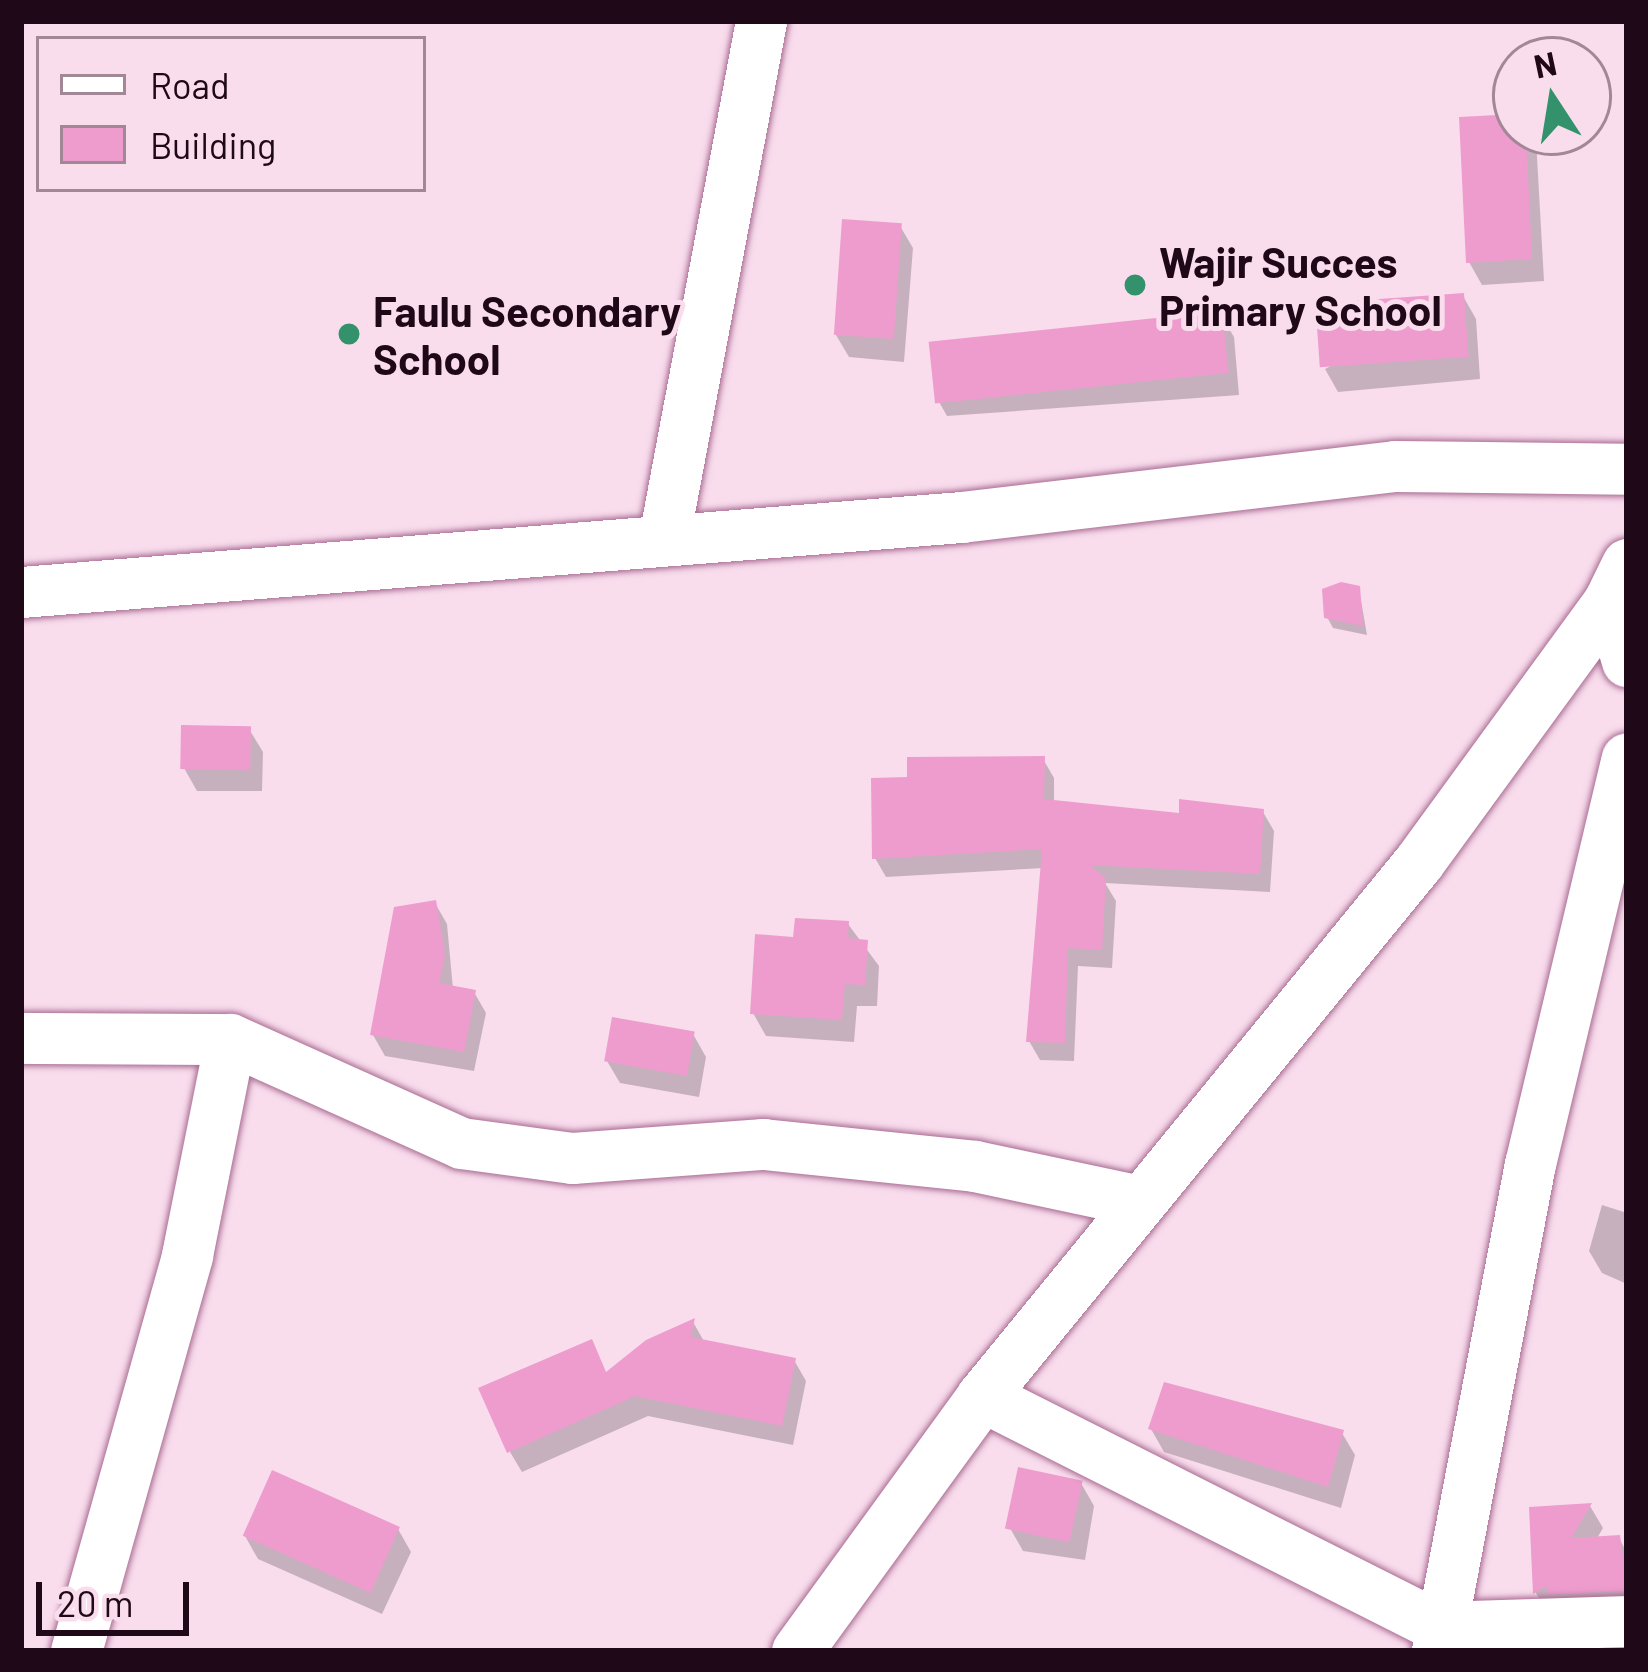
<!DOCTYPE html>
<html>
<head>
<meta charset="utf-8">
<style>
  body { margin:0 }
  #map { position:relative; width:1648px; height:1672px; overflow:hidden; background:#f9dded; font-family:Barlow,sans-serif }
  div>[style] { position:absolute }
  .shadow>* { inset:0; background:#0003 }
  .building>* { inset:0; background:#ee9cce; transform-origin:0 0 }
  .roads { filter:drop-shadow(0 0 3px #a96b92) drop-shadow(0 0 3px #a96b92) }
  .street>* { height:51px; margin:-25.5px; padding:0 25.5px; transform-origin:25.5px; border-radius:25.5px; background:#fff }
  .dots>* { width:33px; height:33px; translate:-50% -50%; box-sizing:border-box; border:6px solid #f9dded; border-radius:50% }
  span { translate:-50% -50%; white-space:nowrap; text-align:center; line-height:1.15; -webkit-text-stroke:10px #f9dded; paint-order:stroke }
  .poi-label { font-size:42px; color:#1f0817; font-weight:700 }
  .left { translate:0 -50%; text-align:left }
  .frame { position:absolute; inset:0; border:24px solid #1f0817; pointer-events:none }
  .legend { position:absolute; left:36px; top:36px; width:390px; height:156px; box-sizing:border-box; background:#f9dded; border:3px solid #a28897; margin:0; padding:15px 21px; list-style:none; font-size:36px; color:#1f0817 }
  .legend li { display:flex; align-items:center; gap:24px; height:60px }
  .legend b { width:60px; border:3px solid #a28897 }
  .north { position:absolute; left:1492px; top:36px; width:120px; height:120px; box-sizing:border-box; background:#f9dded; border:3px solid #a28897; border-radius:50%; rotate:348deg; font-size:33px; font-weight:700; line-height:48px; text-align:center; color:#1f0817 }
  .north::after { content:''; display:block; margin:auto; width:42px; height:54px; background:#33926b; clip-path:polygon(50% 0,100% 100%,50% 72%,0 100%) }
  .scale { position:absolute; left:36px; top:1582px; width:153px; height:54px; box-sizing:border-box; border:6px solid #1f0817; border-top:0; padding-left:15px; font-size:36px; line-height:42px; white-space:nowrap; color:#1f0817; -webkit-text-stroke:9px #f9dded; paint-order:stroke }
</style>
</head>
<body>
<div id="map">
  <div class="shadow">
    <div style="clip-path:polygon(1516px 117px,1516px 132px,1536px 139px,1544px 281px,1482px 285px,1469px 262px,1462px 120px)"></div>
    <div style="clip-path:polygon(900px 226px,913px 248px,904px 362px,849px 357px,836px 335px)"></div>
    <div style="clip-path:polygon(1463px 296px,1476px 319px,1480px 379px,1338px 392px,1325px 369px)"></div>
    <div style="clip-path:polygon(1221px 315px,1234px 337px,1239px 395px,947px 416px,934px 393px)"></div>
    <div style="clip-path:polygon(1359px 589px,1367px 635px,1333px 628px,1327px 617px)"></div>
    <div style="clip-path:polygon(249px 729px,263px 752px,262px 791px,197px 791px,184px 768px)"></div>
    <div style="clip-path:polygon(1043px 759px,1054px 778px,1054px 803px,1181px 817px,1263px 812px,1274px 831px,1270px 892px,1105px 883px,1116px 901px,1112px 968px,1078px 966px,1074px 1061px,1040px 1060px,1029px 1041px,1043px 868px,886px 877px,875px 858px,910px 780px)"></div>
    <div style="clip-path:polygon(435px 903px,447px 924px,453px 989px,474px 992px,486px 1013px,474px 1071px,385px 1056px,373px 1035px)"></div>
    <div style="clip-path:polygon(848px 924px,879px 966px,877px 1006px,857px 1006px,854px 1042px,766px 1036px,753px 1013px,796px 940px)"></div>
    <div style="clip-path:polygon(693px 1034px,706px 1057px,699px 1097px,620px 1083px,607px 1061px)"></div>
    <div style="clip-path:polygon(1602px 1205px,1627px 1213px,1627px 1284px,1602px 1273px,1589px 1251px)"></div>
    <div style="clip-path:polygon(693px 1322px,705px 1343px,794px 1360px,806px 1381px,793px 1445px,648px 1416px,522px 1472px,510px 1452px,590px 1342px,607px 1375px)"></div>
    <div style="clip-path:polygon(1151px 1429px,1342px 1433px,1355px 1455px,1341px 1508px,1164px 1452px)"></div>
    <div style="clip-path:polygon(1081px 1483px,1094px 1506px,1085px 1560px,1023px 1551px,1010px 1528px)"></div>
    <div style="clip-path:polygon(1590px 1506px,1603px 1528px,1596px 1540px,1619px 1538px,1627px 1553px,1627px 1616px,1548px 1615px,1536px 1593px,1532px 1510px)"></div>
    <div style="clip-path:polygon(398px 1529px,411px 1552px,382px 1614px,258px 1559px,245px 1536px)"></div>
  </div>
  <div class="building">
    <div style="clip-path:polygon(1516px 114px,1516px 132px,1526px 132px,1532px 259px,1466px 263px,1459px 117px)"></div>
    <div style="left:842px;top:219px;width:60px;height:116px;rotate:4deg"></div>
    <div style="left:1464px;top:293px;width:64px;height:149px;rotate:86deg"></div>
    <div style="left:1222px;top:311px;width:62px;height:295px;rotate:84deg"></div>
    <div style="clip-path:polygon(1341px 582px,1360px 586px,1363px 626px,1324px 618px,1322px 589px)"></div>
    <div style="left:181px;top:725px;width:70px;height:44px;rotate:1deg"></div>
    <div style="clip-path:polygon(1045px 756px,1044px 799px,1179px 813px,1179px 799px,1264px 809px,1260px 874px,1090px 865px,1106px 879px,1102px 950px,1068px 948px,1065px 1043px,1026px 1042px,1042px 849px,872px 859px,871px 778px,907px 777px,907px 757px)"></div>
    <div style="clip-path:polygon(436px 900px,445px 955px,439px 983px,476px 990px,464px 1052px,370px 1035px,394px 907px)"></div>
    <div style="clip-path:polygon(795px 918px,849px 921px,848px 938px,868px 940px,865px 985px,845px 984px,842px 1020px,750px 1014px,755px 934px,793px 937px)"></div>
    <div style="left:612px;top:1017px;width:84px;height:45px;rotate:10deg"></div>
    <div style="clip-path:polygon(695px 1318px,691px 1337px,796px 1358px,782px 1426px,635px 1396px,507px 1453px,478px 1388px,592px 1339px,606px 1372px,646px 1340px)"></div>
    <div style="clip-path:polygon(1164px 1382px,1344px 1430px,1328px 1487px,1148px 1429px)"></div>
    <div style="left:1018px;top:1467px;width:66px;height:63px;rotate:12deg"></div>
    <div style="left:272px;top:1470px;width:140px;height:72px;rotate:24deg"></div>
    <div style="clip-path:polygon(1592px 1503px,1571px 1538px,1620px 1535px,1627px 1591px,1548px 1594px,1547px 1586px,1533px 1594px,1529px 1507px)"></div>
  </div>
  <div class="roads">
    <div class="street">
      <div style="left:664px;top:538px;width:526px;rotate:-79.37deg"></div>
      <div style="left:21px;top:592px;width:943px;rotate:-4.56deg"></div>
      <div style="left:961px;top:517px;width:437px;rotate:-6.7deg"></div>
      <div style="left:1395px;top:466px;width:232px;rotate:0.7deg"></div>
      <div style="left:1609px;top:601px;width:63px;rotate:73.3deg"></div>
      <div style="left:21px;top:1038px;width:209px;rotate:0.3deg"></div>
      <div style="left:230px;top:1039px;width:253px;rotate:24.2deg"></div>
      <div style="left:461px;top:1143px;width:112px;rotate:7.7deg"></div>
      <div style="left:572px;top:1158px;width:192px;rotate:-4.2deg"></div>
      <div style="left:763px;top:1144px;width:213px;rotate:5.9deg"></div>
      <div style="left:975px;top:1166px;width:168px;rotate:12deg"></div>
      <div style="left:982px;top:1396px;width:513px;rotate:26.76deg"></div>
      <div style="left:1440px;top:1627px;width:187px;rotate:-1.8deg"></div>
      <div style="left:76px;top:1651px;width:411px;rotate:-74.3deg"></div>
      <div style="left:187px;top:1255px;width:220px;rotate:-78.7deg"></div>
      <div style="left:797px;top:1651px;width:315px;rotate:-54deg"></div>
      <div style="left:982px;top:1396px;width:689px;rotate:-50.72deg"></div>
      <div style="left:1418px;top:863px;width:324px;rotate:-53.9deg"></div>
      <div style="left:1609px;top:601px;width:41px;rotate:-64.1deg"></div>
      <div style="left:1437px;top:1651px;width:496px;rotate:-79.2deg"></div>
      <div style="left:1530px;top:1164px;width:417px;rotate:-76.6deg"></div>
    </div>
  </div>
  <div class="dots">
    <div style="left:1135px;top:285px;background:#33926b"></div>
    <div style="left:349px;top:334px;background:#33926b"></div>
  </div>
  <div class="poi-label">
    <span class="left" style="left:1159px;top:285px">Wajir Succes<br>Primary School</span>
    <span class="left" style="left:373px;top:334px">Faulu Secondary<br>School</span>
  </div>
  <div class="frame"></div>
  <ul class="legend">
  <li><b style="height:15px;background:#fff"></b>Road</li>
  <li><b style="height:33px;background:#ee9cce"></b>Building</li>
  </ul>
  <div class="north">N</div>
  <div class="scale">20 m</div>
</div>
</body>
</html>
